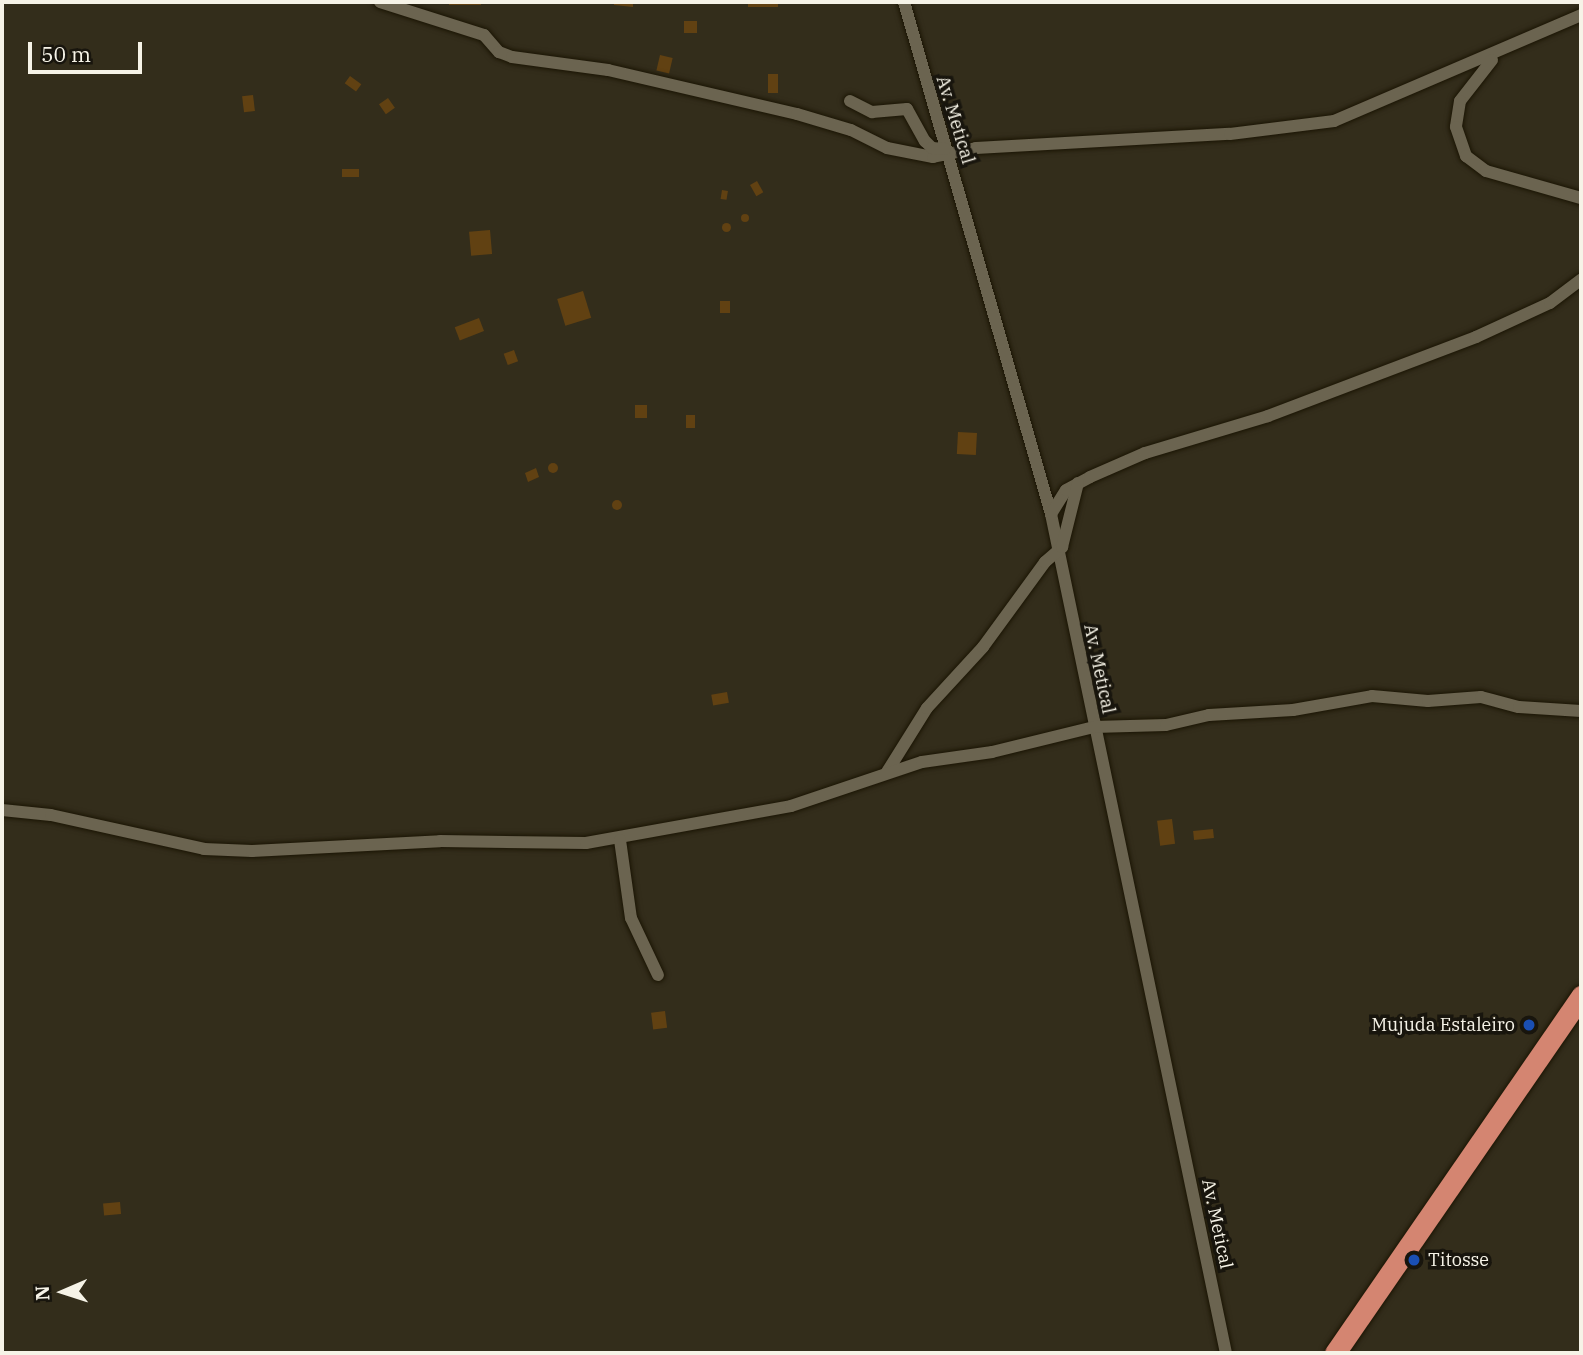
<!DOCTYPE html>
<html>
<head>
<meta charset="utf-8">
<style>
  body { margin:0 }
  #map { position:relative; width:1583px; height:1355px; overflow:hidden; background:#332d1b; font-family:"IBM Plex Serif",serif }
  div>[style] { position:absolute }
  .building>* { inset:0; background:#614112; transform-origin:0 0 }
  .round { border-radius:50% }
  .roads { filter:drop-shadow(0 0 2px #1b1504) drop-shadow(0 0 2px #1b1504) }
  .minor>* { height:12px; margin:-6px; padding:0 6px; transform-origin:6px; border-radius:6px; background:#6b6450 }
  .trunk>* { height:21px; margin:-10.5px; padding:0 10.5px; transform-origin:10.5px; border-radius:10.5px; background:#d48571 }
  .dots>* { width:19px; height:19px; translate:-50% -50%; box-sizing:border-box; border:4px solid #18150d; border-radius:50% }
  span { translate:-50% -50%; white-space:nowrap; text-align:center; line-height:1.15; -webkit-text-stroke:7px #18150d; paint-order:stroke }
  .street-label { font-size:18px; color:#f6f3e7 }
  .poi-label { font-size:18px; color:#f6f3e7 }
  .right { translate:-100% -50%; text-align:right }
  .left { translate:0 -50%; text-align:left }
  .frame { position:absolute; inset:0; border:4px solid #f6f3e7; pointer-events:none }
  .north { position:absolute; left:28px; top:1257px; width:70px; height:70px; -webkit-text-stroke:5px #18150d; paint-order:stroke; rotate:267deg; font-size:19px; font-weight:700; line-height:28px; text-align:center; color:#f6f3e7 }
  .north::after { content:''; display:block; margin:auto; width:24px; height:32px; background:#f6f3e7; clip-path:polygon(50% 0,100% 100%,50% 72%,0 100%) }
  .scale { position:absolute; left:28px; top:42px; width:114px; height:32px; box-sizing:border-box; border:4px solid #f6f3e7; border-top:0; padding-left:9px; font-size:21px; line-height:24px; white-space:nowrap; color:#f6f3e7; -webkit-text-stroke:5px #18150d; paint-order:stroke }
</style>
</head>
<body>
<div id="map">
  <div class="building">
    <div style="left:449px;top:2px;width:32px;height:3px"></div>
    <div style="clip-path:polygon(614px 2px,633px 2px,633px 7px,614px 5px)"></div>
    <div style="left:748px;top:2px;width:30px;height:5px"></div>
    <div style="left:684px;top:21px;width:13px;height:12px"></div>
    <div style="left:660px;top:55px;width:13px;height:16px;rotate:13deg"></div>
    <div style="left:768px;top:74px;width:10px;height:19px"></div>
    <div style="left:350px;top:76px;width:14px;height:9px;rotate:36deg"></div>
    <div style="left:253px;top:95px;width:16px;height:11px;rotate:83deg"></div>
    <div style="left:388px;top:98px;width:12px;height:11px;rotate:55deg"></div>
    <div style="left:359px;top:169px;width:8px;height:17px;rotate:90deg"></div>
    <div style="left:757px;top:181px;width:13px;height:8px;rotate:61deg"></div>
    <div style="left:722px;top:190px;width:6px;height:9px;rotate:9deg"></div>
    <div class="round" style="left:741px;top:214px;width:8px;height:8px"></div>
    <div class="round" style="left:721.5px;top:222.5px;width:9px;height:9px"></div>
    <div style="left:490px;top:230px;width:24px;height:21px;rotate:85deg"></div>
    <div style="left:583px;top:291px;width:28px;height:27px;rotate:73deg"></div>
    <div style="left:730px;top:301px;width:12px;height:10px;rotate:90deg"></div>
    <div style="left:479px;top:318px;width:14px;height:26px;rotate:69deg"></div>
    <div style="left:514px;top:350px;width:12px;height:11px;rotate:70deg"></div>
    <div style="left:635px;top:405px;width:12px;height:13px"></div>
    <div style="left:686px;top:415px;width:9px;height:13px"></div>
    <div style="left:958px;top:432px;width:19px;height:22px;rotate:3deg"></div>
    <div class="round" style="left:548px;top:463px;width:10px;height:10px"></div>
    <div style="clip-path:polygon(536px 468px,539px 477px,528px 482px,525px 473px)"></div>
    <div class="round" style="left:612px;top:500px;width:10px;height:10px"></div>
    <div style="left:727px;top:692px;width:11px;height:16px;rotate:80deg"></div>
    <div style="left:1172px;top:819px;width:25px;height:15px;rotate:83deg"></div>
    <div style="left:1213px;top:829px;width:9px;height:20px;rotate:84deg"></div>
    <div style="left:665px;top:1011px;width:17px;height:14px;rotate:83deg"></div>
    <div style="left:120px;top:1202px;width:12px;height:17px;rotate:85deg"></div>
  </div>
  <div class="roads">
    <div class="minor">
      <div style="left:380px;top:2px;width:109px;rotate:17.6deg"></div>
      <div style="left:484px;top:35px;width:23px;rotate:49deg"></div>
      <div style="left:499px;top:52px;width:14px;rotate:21deg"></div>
      <div style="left:512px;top:57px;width:97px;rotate:7.7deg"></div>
      <div style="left:608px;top:70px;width:194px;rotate:13.1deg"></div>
      <div style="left:797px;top:114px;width:56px;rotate:16.5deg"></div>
      <div style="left:851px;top:130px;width:40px;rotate:26.6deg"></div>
      <div style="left:887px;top:148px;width:47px;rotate:11.1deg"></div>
      <div style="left:933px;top:157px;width:44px;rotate:-11.8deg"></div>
      <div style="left:976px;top:148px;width:254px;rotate:-3.2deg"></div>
      <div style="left:1230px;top:134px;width:105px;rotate:-7.1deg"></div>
      <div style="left:1334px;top:121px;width:269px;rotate:-23.2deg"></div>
      <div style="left:904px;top:2px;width:533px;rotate:73.98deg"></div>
      <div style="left:1051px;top:514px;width:857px;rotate:78.22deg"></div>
      <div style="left:1492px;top:60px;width:52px;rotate:128deg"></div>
      <div style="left:1460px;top:101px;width:26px;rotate:99deg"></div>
      <div style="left:1456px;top:127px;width:31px;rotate:71deg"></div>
      <div style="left:1466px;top:156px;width:25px;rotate:37deg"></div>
      <div style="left:1486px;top:171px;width:99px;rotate:15.9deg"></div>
      <div style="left:850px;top:101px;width:25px;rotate:27deg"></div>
      <div style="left:872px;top:112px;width:35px;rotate:-5deg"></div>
      <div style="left:907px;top:109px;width:37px;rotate:61deg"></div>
      <div style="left:925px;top:141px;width:10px;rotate:45deg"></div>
      <div style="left:932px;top:148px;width:13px;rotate:4deg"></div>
      <div style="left:1051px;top:514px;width:28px;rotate:-58deg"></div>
      <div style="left:1066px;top:490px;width:27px;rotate:-28deg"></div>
      <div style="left:1090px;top:477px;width:60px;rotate:-23.6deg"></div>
      <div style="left:1145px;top:453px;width:128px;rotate:-16.7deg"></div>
      <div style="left:1268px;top:416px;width:222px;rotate:-20.8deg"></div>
      <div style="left:1476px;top:337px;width:81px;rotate:-24.7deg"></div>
      <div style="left:1550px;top:303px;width:39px;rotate:-37deg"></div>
      <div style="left:887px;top:772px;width:75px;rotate:-58deg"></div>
      <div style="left:927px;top:708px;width:83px;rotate:-47.4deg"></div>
      <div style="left:983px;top:647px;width:105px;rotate:-53.9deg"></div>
      <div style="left:1045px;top:562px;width:23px;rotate:-41deg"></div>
      <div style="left:1062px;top:547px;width:66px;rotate:-76deg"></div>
      <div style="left:2px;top:810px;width:49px;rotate:5.8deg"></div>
      <div style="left:51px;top:815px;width:157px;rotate:12.5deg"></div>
      <div style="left:204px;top:849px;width:48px;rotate:2.4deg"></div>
      <div style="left:252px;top:851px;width:188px;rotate:-3deg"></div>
      <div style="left:440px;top:841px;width:146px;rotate:0.8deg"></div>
      <div style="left:586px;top:843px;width:208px;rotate:-10.2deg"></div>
      <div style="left:791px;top:806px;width:138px;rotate:-18.6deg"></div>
      <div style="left:922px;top:762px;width:71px;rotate:-8.1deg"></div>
      <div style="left:992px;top:752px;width:105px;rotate:-13.8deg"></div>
      <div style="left:1094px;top:727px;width:72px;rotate:-1.6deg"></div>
      <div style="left:1166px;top:725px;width:44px;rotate:-13.1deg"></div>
      <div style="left:1209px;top:715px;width:84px;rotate:-3.4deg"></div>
      <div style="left:1293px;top:710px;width:80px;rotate:-10deg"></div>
      <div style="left:1372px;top:696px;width:56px;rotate:5.1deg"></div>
      <div style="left:1428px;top:701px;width:53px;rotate:-4.3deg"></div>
      <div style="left:1481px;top:697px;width:39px;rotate:15deg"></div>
      <div style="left:1519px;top:707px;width:62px;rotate:3.7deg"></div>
      <div style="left:620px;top:840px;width:79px;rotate:82deg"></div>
      <div style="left:631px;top:918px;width:63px;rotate:64.7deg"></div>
    </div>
    <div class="trunk">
      <div style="left:1335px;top:1353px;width:434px;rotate:-55.4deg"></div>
    </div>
  </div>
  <div class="dots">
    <div style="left:1529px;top:1025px;background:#1a4fb4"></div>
    <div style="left:1414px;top:1260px;background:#1a4fb4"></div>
  </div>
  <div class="street-label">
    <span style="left:955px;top:120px;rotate:73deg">Av. Metical</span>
    <span style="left:1099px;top:669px;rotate:78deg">Av. Metical</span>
    <span style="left:1217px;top:1224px;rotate:78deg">Av. Metical</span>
  </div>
  <div class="poi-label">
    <span class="right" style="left:1515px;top:1025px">Mujuda Estaleiro</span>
    <span class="left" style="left:1428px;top:1260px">Titosse</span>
  </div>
  <div class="frame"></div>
  <div class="north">N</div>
  <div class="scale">50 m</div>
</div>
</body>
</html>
